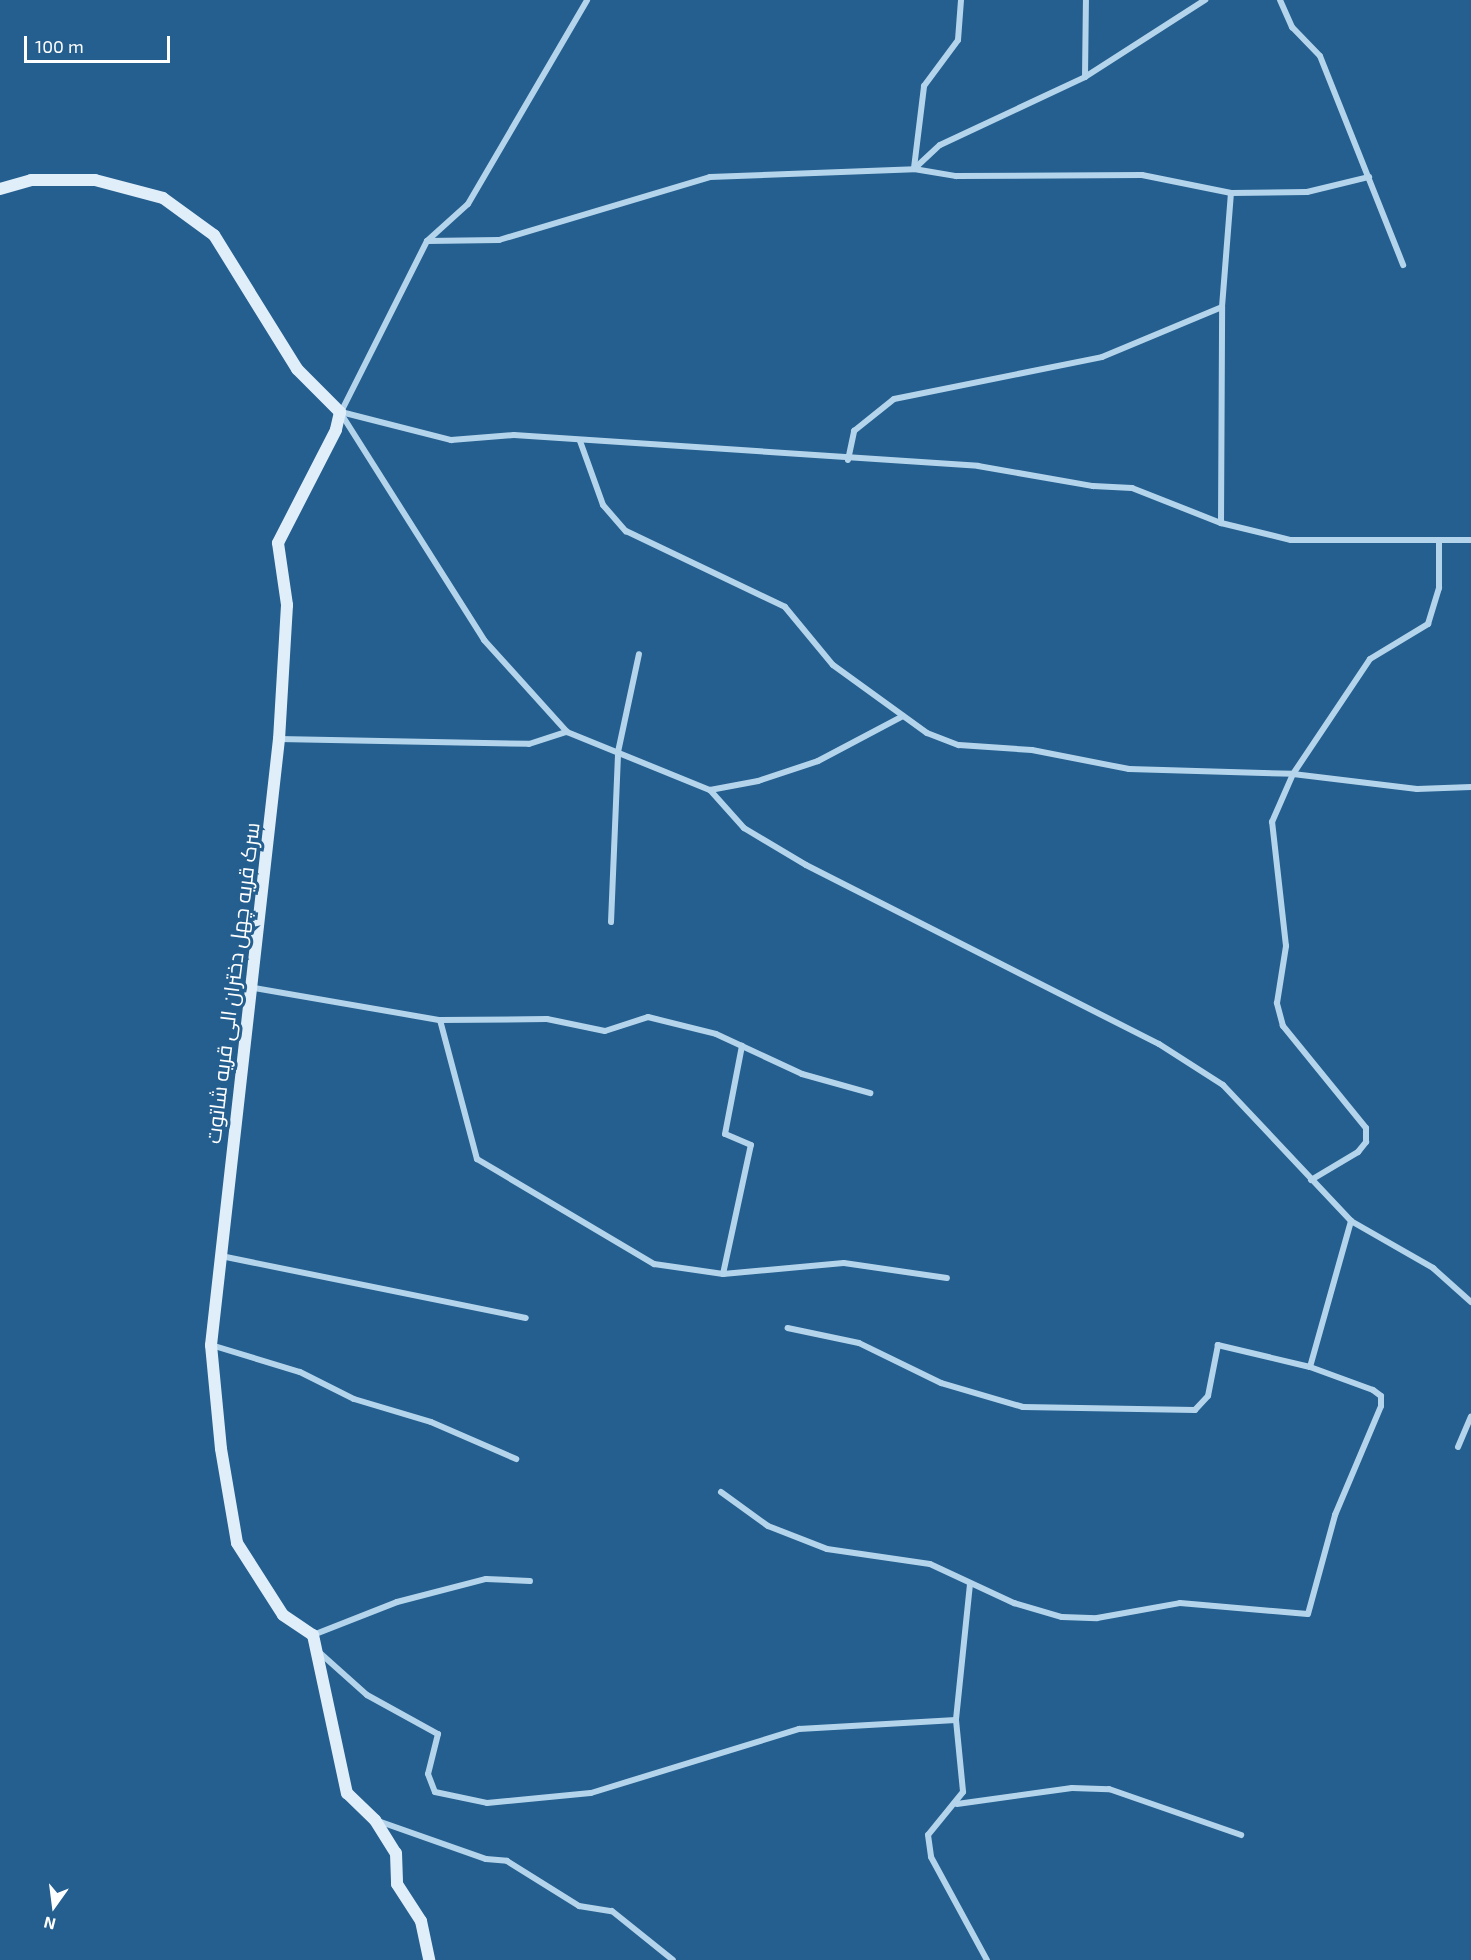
<!DOCTYPE html>
<html>
<head>
<meta charset="utf-8">
<style>
  body { margin:0 }
  #map { position:relative; width:1471px; height:1960px; overflow:hidden; background:#245f8f; font-family:"Exo 2",Cairo,sans-serif }
  div>[style] { position:absolute }
  .street>* { height:6px; margin:-3px; padding:0 3px; transform-origin:3px; border-radius:3px; background:#b4d4ec }
  .secondary>* { height:12px; margin:-6px; padding:0 6px; transform-origin:6px; border-radius:6px; background:#e0eef9 }
  span { translate:-50% -50%; white-space:nowrap; text-align:center; line-height:1.15; -webkit-text-stroke:6px #245f8f; paint-order:stroke }
  .street-label { font-size:21px; color:#fff }
  .north { position:absolute; left:24px; top:1876px; width:60px; height:60px; -webkit-text-stroke:4px #245f8f; paint-order:stroke; rotate:194deg; font-size:16px; font-weight:700; line-height:24px; text-align:center; color:#fff }
  .north::after { content:''; display:block; margin:auto; width:21px; height:27px; background:#fff; clip-path:polygon(50% 0,100% 100%,50% 72%,0 100%) }
  .scale { position:absolute; left:24px; top:36px; width:146px; height:27px; box-sizing:border-box; border:3px solid #fff; border-top:0; padding-left:8px; font-size:18px; line-height:21px; white-space:nowrap; color:#fff; -webkit-text-stroke:4px #245f8f; paint-order:stroke }
</style>
</head>
<body>
<div id="map">
  <div class="street">
    <div style="left:1280px;top:0;width:30px;rotate:66deg"></div>
    <div style="left:1292px;top:27px;width:40px;rotate:46deg"></div>
    <div style="left:1320px;top:56px;width:225px;rotate:68.3deg"></div>
    <div style="left:1085px;top:77px;width:77px;rotate:-89.3deg"></div>
    <div style="left:914px;top:168px;width:83px;rotate:-83deg"></div>
    <div style="left:924px;top:86px;width:57px;rotate:-53.5deg"></div>
    <div style="left:958px;top:40px;width:40px;rotate:-85.7deg"></div>
    <div style="left:914px;top:169px;width:35px;rotate:-43deg"></div>
    <div style="left:940px;top:145px;width:160px;rotate:-25.1deg"></div>
    <div style="left:1085px;top:77px;width:143px;rotate:-32.7deg"></div>
    <div style="left:427px;top:241px;width:72px;rotate:-0.8deg"></div>
    <div style="left:499px;top:240px;width:220px;rotate:-16.6deg"></div>
    <div style="left:710px;top:177px;width:204px;rotate:-2.2deg"></div>
    <div style="left:914px;top:169px;width:43px;rotate:9.5deg"></div>
    <div style="left:956px;top:176px;width:186px;rotate:-0.3deg"></div>
    <div style="left:1142px;top:175px;width:91px;rotate:11.4deg"></div>
    <div style="left:1231px;top:193px;width:76px;rotate:-0.8deg"></div>
    <div style="left:1307px;top:192px;width:64px;rotate:-13.6deg"></div>
    <div style="left:340px;top:412px;width:270px;rotate:57.7deg"></div>
    <div style="left:484px;top:640px;width:124px;rotate:47.9deg"></div>
    <div style="left:567px;top:732px;width:154px;rotate:22.1deg"></div>
    <div style="left:710px;top:790px;width:51px;rotate:48.2deg"></div>
    <div style="left:744px;top:828px;width:72px;rotate:30.8deg"></div>
    <div style="left:806px;top:865px;width:396px;rotate:26.9deg"></div>
    <div style="left:1159px;top:1044px;width:76px;rotate:32.6deg"></div>
    <div style="left:1223px;top:1085px;width:187px;rotate:46.7deg"></div>
    <div style="left:1351px;top:1221px;width:95px;rotate:29.8deg"></div>
    <div style="left:1433px;top:1268px;width:51px;rotate:41.8deg"></div>
    <div style="left:341px;top:412px;width:114px;rotate:14.3deg"></div>
    <div style="left:451px;top:440px;width:63px;rotate:-4.5deg"></div>
    <div style="left:514px;top:435px;width:465px;rotate:3.8deg"></div>
    <div style="left:978px;top:466px;width:117px;rotate:9.9deg"></div>
    <div style="left:1093px;top:486px;width:39px;rotate:3deg"></div>
    <div style="left:1132px;top:488px;width:96px;rotate:21.5deg"></div>
    <div style="left:1221px;top:523px;width:72px;rotate:13.7deg"></div>
    <div style="left:1291px;top:540px;width:180px"></div>
    <div style="left:341px;top:412px;width:191px;rotate:-63.3deg"></div>
    <div style="left:427px;top:241px;width:55px;rotate:-42.1deg"></div>
    <div style="left:468px;top:204px;width:236px;rotate:-59.7deg"></div>
    <div style="left:580px;top:441px;width:68px;rotate:70.2deg"></div>
    <div style="left:603px;top:505px;width:35px;rotate:49deg"></div>
    <div style="left:626px;top:531px;width:176px;rotate:25.5deg"></div>
    <div style="left:785px;top:607px;width:75px;rotate:50.4deg"></div>
    <div style="left:833px;top:665px;width:116px;rotate:35.9deg"></div>
    <div style="left:927px;top:733px;width:34px;rotate:21deg"></div>
    <div style="left:959px;top:745px;width:73px;rotate:3.9deg"></div>
    <div style="left:1032px;top:750px;width:99px;rotate:11.1deg"></div>
    <div style="left:1129px;top:769px;width:164px;rotate:1.7deg"></div>
    <div style="left:1293px;top:774px;width:125px;rotate:6.9deg"></div>
    <div style="left:1417px;top:789px;width:54px;rotate:-2.1deg"></div>
    <div style="left:848px;top:460px;width:30px;rotate:-78deg"></div>
    <div style="left:854px;top:431px;width:51px;rotate:-38.7deg"></div>
    <div style="left:894px;top:399px;width:212px;rotate:-11.4deg"></div>
    <div style="left:1102px;top:357px;width:130px;rotate:-22.6deg"></div>
    <div style="left:1221px;top:523px;width:216px;rotate:-89.7deg"></div>
    <div style="left:1222px;top:307px;width:114px;rotate:-85.5deg"></div>
    <div style="left:279px;top:739px;width:250px;rotate:1.1deg"></div>
    <div style="left:529px;top:744px;width:40px;rotate:-18deg"></div>
    <div style="left:710px;top:790px;width:49px;rotate:-10.6deg"></div>
    <div style="left:758px;top:781px;width:63px;rotate:-18.4deg"></div>
    <div style="left:818px;top:761px;width:96px;rotate:-27.9deg"></div>
    <div style="left:611px;top:922px;width:170px;rotate:-87.6deg"></div>
    <div style="left:618px;top:752px;width:100px;rotate:-77.9deg"></div>
    <div style="left:254px;top:988px;width:189px;rotate:9.8deg"></div>
    <div style="left:440px;top:1020px;width:107px;rotate:-0.5deg"></div>
    <div style="left:547px;top:1019px;width:59px;rotate:11.7deg"></div>
    <div style="left:605px;top:1031px;width:45px;rotate:-18deg"></div>
    <div style="left:648px;top:1017px;width:70px;rotate:14deg"></div>
    <div style="left:716px;top:1034px;width:95px;rotate:24.9deg"></div>
    <div style="left:802px;top:1074px;width:71px;rotate:15.6deg"></div>
    <div style="left:440px;top:1020px;width:144px;rotate:75.1deg"></div>
    <div style="left:477px;top:1159px;width:206px;rotate:30.7deg"></div>
    <div style="left:654px;top:1264px;width:70px;rotate:8.2deg"></div>
    <div style="left:723px;top:1274px;width:121px;rotate:-5.2deg"></div>
    <div style="left:844px;top:1263px;width:104px;rotate:8.3deg"></div>
    <div style="left:1311px;top:1180px;width:55px;rotate:-30.8deg"></div>
    <div style="left:1358px;top:1152px;width:13px;rotate:-51deg"></div>
    <div style="left:1366px;top:1142px;width:14px;rotate:-90deg"></div>
    <div style="left:1366px;top:1128px;width:132px;rotate:-129.1deg"></div>
    <div style="left:1283px;top:1026px;width:24px;rotate:-105deg"></div>
    <div style="left:1277px;top:1003px;width:58px;rotate:-81deg"></div>
    <div style="left:1286px;top:946px;width:125px;rotate:-96.4deg"></div>
    <div style="left:1272px;top:822px;width:52px;rotate:-66.4deg"></div>
    <div style="left:1293px;top:774px;width:138px;rotate:-56.2deg"></div>
    <div style="left:1370px;top:659px;width:68px;rotate:-31.1deg"></div>
    <div style="left:1428px;top:624px;width:38px;rotate:-73deg"></div>
    <div style="left:1439px;top:588px;width:47px;rotate:-90deg"></div>
    <div style="left:221px;top:1256px;width:311px;rotate:11.5deg"></div>
    <div style="left:723px;top:1274px;width:132px;rotate:-77.8deg"></div>
    <div style="left:751px;top:1145px;width:28px;rotate:-157deg"></div>
    <div style="left:725px;top:1134px;width:90px;rotate:-79.1deg"></div>
    <div style="left:211px;top:1345px;width:93px;rotate:16.9deg"></div>
    <div style="left:300px;top:1372px;width:60px;rotate:26.6deg"></div>
    <div style="left:354px;top:1399px;width:80px;rotate:16.6deg"></div>
    <div style="left:431px;top:1422px;width:93px;rotate:23.5deg"></div>
    <div style="left:1310px;top:1367px;width:152px;rotate:-74.3deg"></div>
    <div style="left:1458px;top:1447px;width:33px;rotate:-67deg"></div>
    <div style="left:721px;top:1492px;width:58px;rotate:35.9deg"></div>
    <div style="left:768px;top:1526px;width:63px;rotate:21.3deg"></div>
    <div style="left:827px;top:1549px;width:104px;rotate:8.3deg"></div>
    <div style="left:930px;top:1564px;width:93px;rotate:24.9deg"></div>
    <div style="left:1014px;top:1603px;width:50px;rotate:16.3deg"></div>
    <div style="left:1062px;top:1617px;width:35px;rotate:2deg"></div>
    <div style="left:1097px;top:1618px;width:84px;rotate:-10.2deg"></div>
    <div style="left:1180px;top:1603px;width:128px;rotate:4.9deg"></div>
    <div style="left:1308px;top:1614px;width:103px;rotate:-74.7deg"></div>
    <div style="left:1335px;top:1515px;width:118px;rotate:-67.1deg"></div>
    <div style="left:1381px;top:1406px;width:10px;rotate:-90deg"></div>
    <div style="left:1381px;top:1396px;width:10px;rotate:-143deg"></div>
    <div style="left:1373px;top:1390px;width:67px;rotate:-159.9deg"></div>
    <div style="left:1310px;top:1367px;width:95px;rotate:-166.6deg"></div>
    <div style="left:1218px;top:1345px;width:52px;rotate:101.1deg"></div>
    <div style="left:1208px;top:1396px;width:19px;rotate:133deg"></div>
    <div style="left:1195px;top:1410px;width:172px;rotate:-179deg"></div>
    <div style="left:1023px;top:1407px;width:85px;rotate:-163.7deg"></div>
    <div style="left:941px;top:1383px;width:91px;rotate:-154deg"></div>
    <div style="left:859px;top:1343px;width:73px;rotate:-168.1deg"></div>
    <div style="left:970px;top:1584px;width:137px;rotate:95.9deg"></div>
    <div style="left:956px;top:1720px;width:72px;rotate:84.4deg"></div>
    <div style="left:963px;top:1792px;width:55px;rotate:129.1deg"></div>
    <div style="left:928px;top:1835px;width:22px;rotate:82deg"></div>
    <div style="left:931px;top:1857px;width:117px;rotate:61.5deg"></div>
    <div style="left:313px;top:1635px;width:90px;rotate:-21.4deg"></div>
    <div style="left:397px;top:1602px;width:92px;rotate:-14.5deg"></div>
    <div style="left:486px;top:1579px;width:44px;rotate:2.6deg"></div>
    <div style="left:320px;top:1653px;width:63px;rotate:41.8deg"></div>
    <div style="left:367px;top:1695px;width:81px;rotate:28.8deg"></div>
    <div style="left:438px;top:1734px;width:41px;rotate:104deg"></div>
    <div style="left:428px;top:1774px;width:19px;rotate:69deg"></div>
    <div style="left:435px;top:1792px;width:53px;rotate:11.9deg"></div>
    <div style="left:487px;top:1803px;width:104px;rotate:-5.5deg"></div>
    <div style="left:591px;top:1793px;width:218px;rotate:-17.1deg"></div>
    <div style="left:799px;top:1729px;width:157px;rotate:-3.3deg"></div>
    <div style="left:957px;top:1804px;width:116px;rotate:-7.9deg"></div>
    <div style="left:1072px;top:1788px;width:37px;rotate:2deg"></div>
    <div style="left:1109px;top:1789px;width:140px;rotate:19.2deg"></div>
    <div style="left:378px;top:1821px;width:114px;rotate:19.4deg"></div>
    <div style="left:486px;top:1859px;width:21px;rotate:5deg"></div>
    <div style="left:507px;top:1861px;width:85px;rotate:32deg"></div>
    <div style="left:579px;top:1906px;width:33px;rotate:9deg"></div>
    <div style="left:612px;top:1911px;width:78px;rotate:38.8deg"></div>
  </div>
  <div class="secondary">
    <div style="left:0;top:189px;width:32px;rotate:-16deg"></div>
    <div style="left:31px;top:180px;width:64px"></div>
    <div style="left:95px;top:180px;width:70px;rotate:14.8deg"></div>
    <div style="left:163px;top:198px;width:63px;rotate:36deg"></div>
    <div style="left:214px;top:235px;width:158px;rotate:58.2deg"></div>
    <div style="left:297px;top:369px;width:61px;rotate:45deg"></div>
    <div style="left:340px;top:412px;width:18px;rotate:103deg"></div>
    <div style="left:336px;top:430px;width:127px;rotate:117.2deg"></div>
    <div style="left:278px;top:543px;width:63px;rotate:81.7deg"></div>
    <div style="left:287px;top:605px;width:134px;rotate:93.4deg"></div>
    <div style="left:279px;top:739px;width:610px;rotate:96.4deg"></div>
    <div style="left:211px;top:1345px;width:104px;rotate:84.5deg"></div>
    <div style="left:221px;top:1449px;width:95px;rotate:80.3deg"></div>
    <div style="left:237px;top:1543px;width:85px;rotate:57.4deg"></div>
    <div style="left:283px;top:1615px;width:36px;rotate:34deg"></div>
    <div style="left:313px;top:1635px;width:162px;rotate:77.9deg"></div>
    <div style="left:347px;top:1793px;width:39px;rotate:44deg"></div>
    <div style="left:375px;top:1820px;width:39px;rotate:58deg"></div>
    <div style="left:396px;top:1853px;width:31px;rotate:88deg"></div>
    <div style="left:397px;top:1884px;width:44px;rotate:57deg"></div>
    <div style="left:421px;top:1921px;width:40px;rotate:78deg"></div>
  </div>
  <div class="street-label">
    <span style="left:232px;top:983px;rotate:-83deg">سرک قریه چهل دختران الی قریه شاتوت</span>
  </div>
  <div class="north">N</div>
  <div class="scale">100 m</div>
</div>
</body>
</html>
